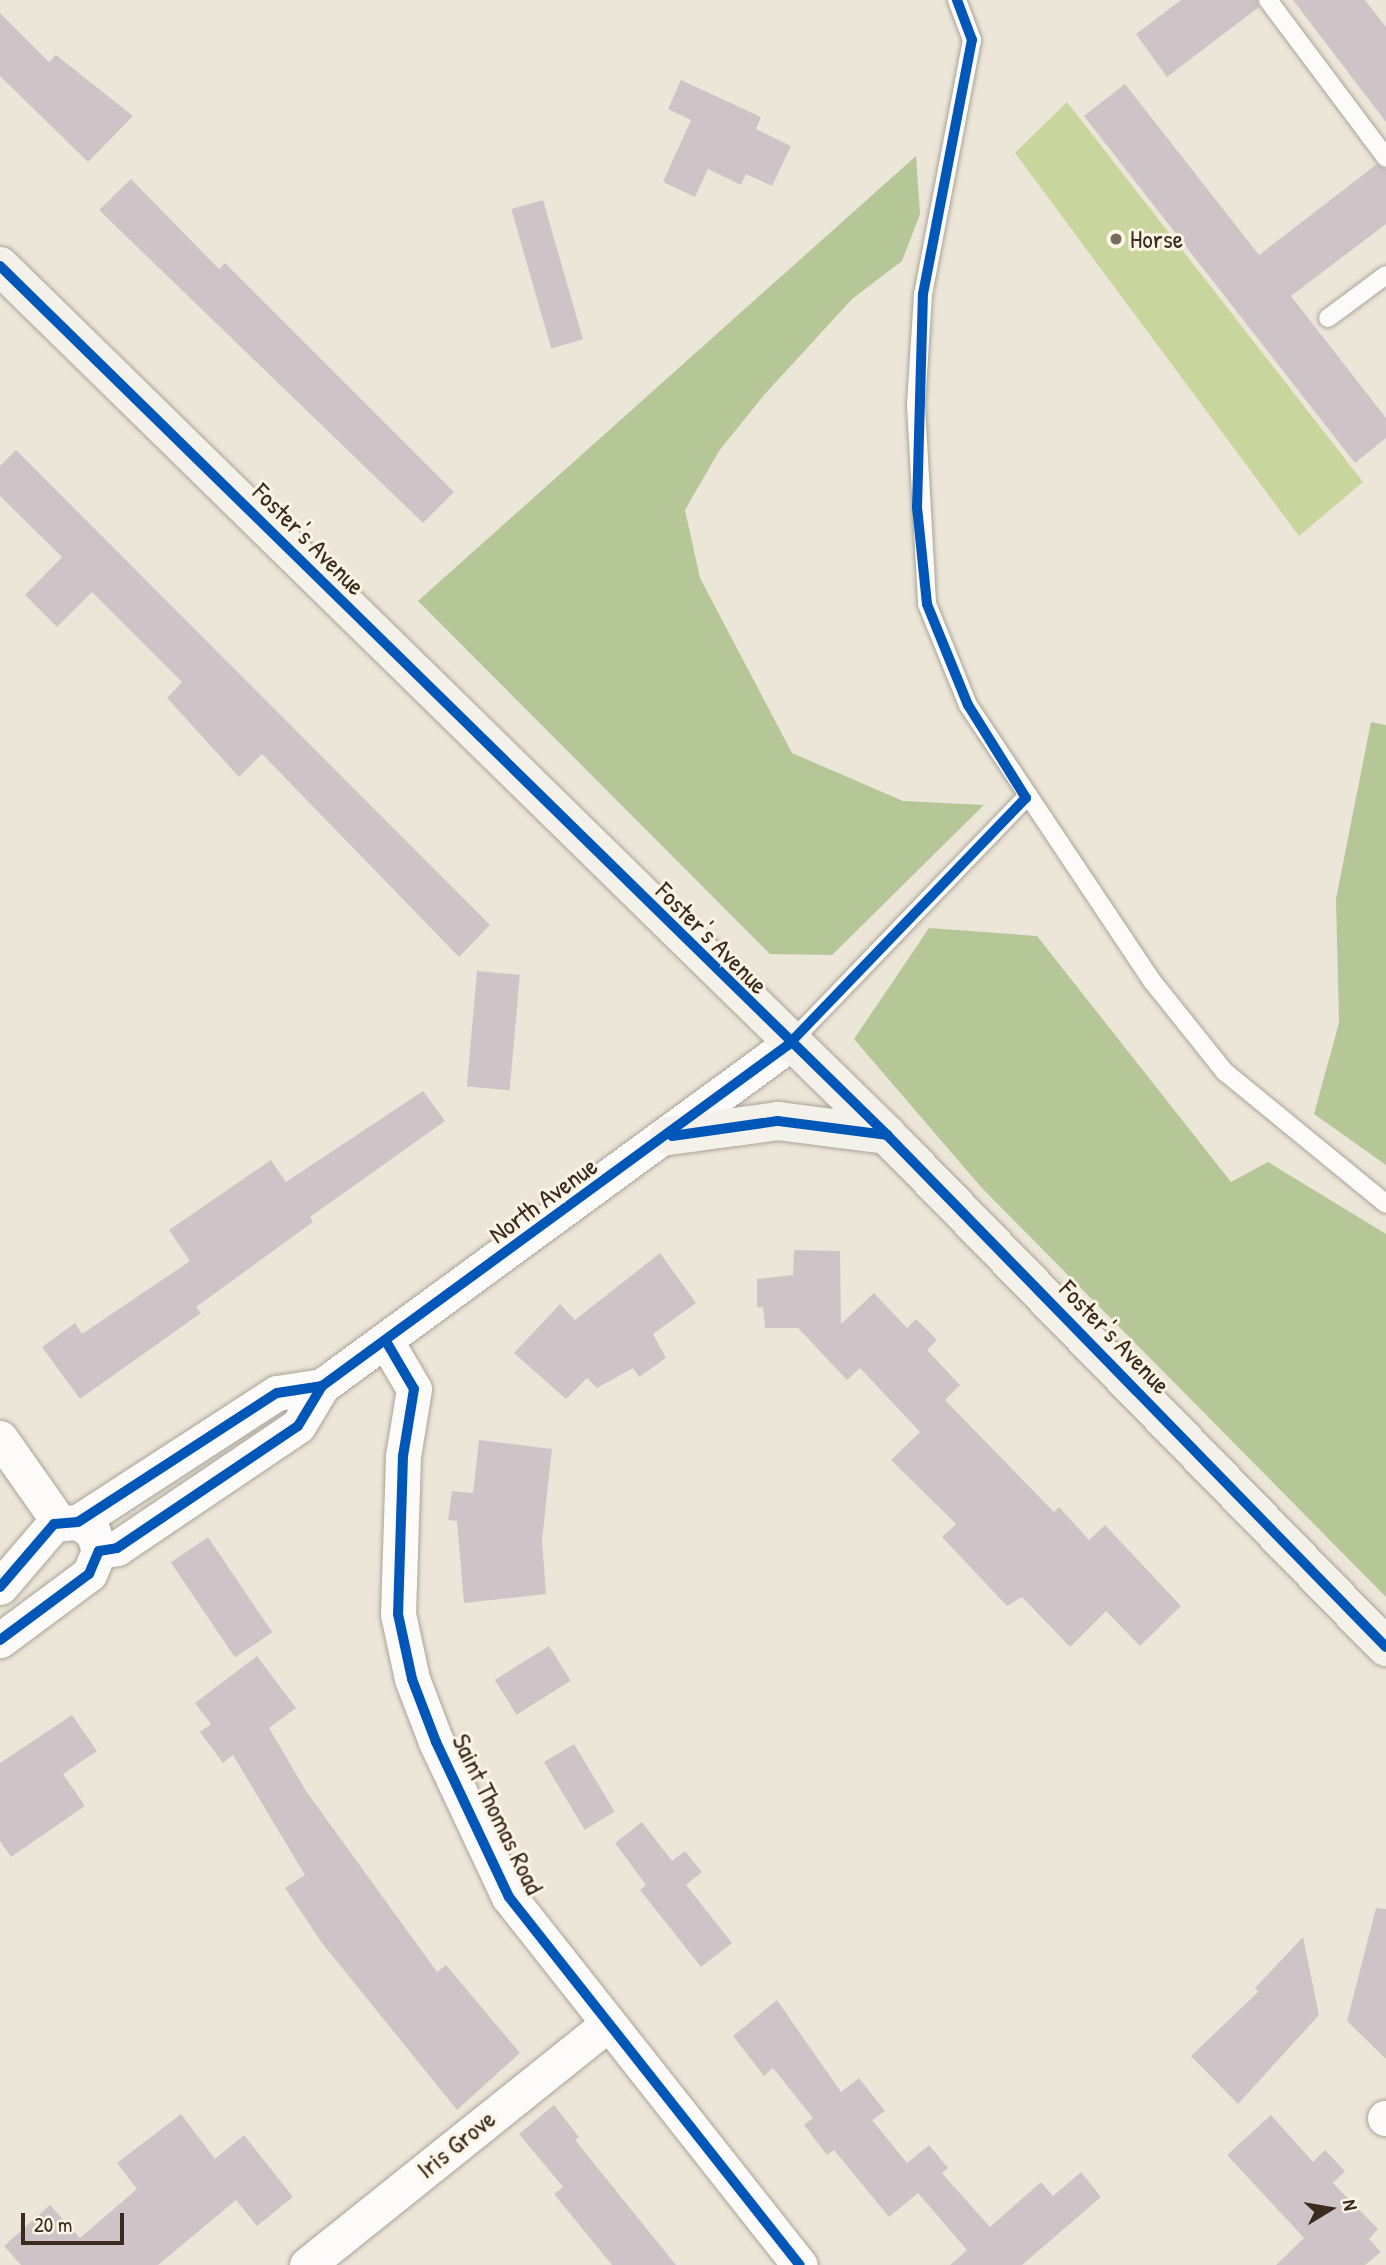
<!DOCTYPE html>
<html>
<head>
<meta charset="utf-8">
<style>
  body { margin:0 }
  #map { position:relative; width:1386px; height:2265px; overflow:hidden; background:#ece6d8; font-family:"Patrick Hand",sans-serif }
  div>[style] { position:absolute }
  .green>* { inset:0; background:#c8d69e }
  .forest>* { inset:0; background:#b5c697 }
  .building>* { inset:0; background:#cec4c8; transform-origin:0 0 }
  .roads { filter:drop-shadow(0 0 2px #a9a399) drop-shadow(0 0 2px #a9a399) }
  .service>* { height:18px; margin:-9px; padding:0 9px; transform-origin:9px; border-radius:9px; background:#fcfbf9 }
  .minor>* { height:35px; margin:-17.5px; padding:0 17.5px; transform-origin:17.5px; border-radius:17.5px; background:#fcfbf9 }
  .secondary>* { height:38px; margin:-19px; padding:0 19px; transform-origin:19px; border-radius:19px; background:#f4f1eb }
  .cycleway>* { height:10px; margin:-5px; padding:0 5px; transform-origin:5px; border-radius:5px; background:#0057b8 }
  .dots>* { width:19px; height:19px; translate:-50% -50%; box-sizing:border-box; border:4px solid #fcf5e5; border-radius:50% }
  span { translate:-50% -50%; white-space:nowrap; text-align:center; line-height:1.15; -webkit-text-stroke:6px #fcf5e5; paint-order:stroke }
  .poi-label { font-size:26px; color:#3b2a1e }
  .left { translate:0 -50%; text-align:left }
  .street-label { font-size:26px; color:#3b2a1e }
  .north { position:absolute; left:1295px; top:2174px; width:70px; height:70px; -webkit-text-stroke:5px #fcf5e5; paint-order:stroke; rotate:79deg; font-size:19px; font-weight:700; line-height:28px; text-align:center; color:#3b2a1e }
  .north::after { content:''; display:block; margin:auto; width:24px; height:32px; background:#3b2a1e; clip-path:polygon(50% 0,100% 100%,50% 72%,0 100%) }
  .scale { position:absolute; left:21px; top:2213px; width:103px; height:32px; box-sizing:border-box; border:4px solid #3b2a1e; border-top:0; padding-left:9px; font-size:21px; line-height:24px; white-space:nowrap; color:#3b2a1e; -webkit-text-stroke:5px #fcf5e5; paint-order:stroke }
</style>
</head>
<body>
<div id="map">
  <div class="green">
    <div style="clip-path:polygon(1067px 102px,1363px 482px,1299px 536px,1015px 153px)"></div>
  </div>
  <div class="forest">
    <div style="clip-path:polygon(916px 156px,920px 214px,902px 261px,852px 299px,764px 395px,719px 451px,685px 510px,700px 578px,792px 753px,903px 801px,984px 805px,832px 955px,770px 954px,418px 601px)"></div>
    <div style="clip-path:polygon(1371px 722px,1386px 725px,1386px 1165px,1314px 1114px,1339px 1023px,1336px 899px)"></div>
    <div style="clip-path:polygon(929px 928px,1037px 936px,1231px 1182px,1268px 1162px,1386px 1234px,1386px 1597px,981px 1187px,854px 1039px)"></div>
  </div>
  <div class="building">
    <div style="clip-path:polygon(1181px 0,1257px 0,1259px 7px,1167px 77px,1136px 34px)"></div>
    <div style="clip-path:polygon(1293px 0,1365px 0,1386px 27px,1386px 122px)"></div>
    <div style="clip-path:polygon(0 13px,49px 62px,56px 55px,133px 116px,88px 162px,0 76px)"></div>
    <div style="clip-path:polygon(681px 80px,761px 117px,756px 129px,791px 146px,772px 186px,746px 174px,741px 185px,708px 169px,695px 197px,663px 182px,691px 120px,668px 109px)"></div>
    <div style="clip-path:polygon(1125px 84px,1259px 255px,1377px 164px,1386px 169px,1386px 224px,1291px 296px,1386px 418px,1386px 438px,1355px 463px,1084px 116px)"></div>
    <div style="clip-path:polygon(131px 179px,219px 269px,225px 263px,454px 492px,423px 523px,99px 210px)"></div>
    <div style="left:543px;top:200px;width:145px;height:33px;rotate:74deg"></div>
    <div style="clip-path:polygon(16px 450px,490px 925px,459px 957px,262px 754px,239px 777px,167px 698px,182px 682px,92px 592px,57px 627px,25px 595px,62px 557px,0 496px,0 466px)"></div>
    <div style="left:477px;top:971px;width:43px;height:116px;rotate:5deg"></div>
    <div style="clip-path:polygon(423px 1091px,445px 1121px,310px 1217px,313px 1222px,196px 1307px,201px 1313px,80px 1399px,42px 1347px,75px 1323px,82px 1334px,190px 1261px,169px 1230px,271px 1160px,286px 1182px)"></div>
    <div style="clip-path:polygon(794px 1250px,840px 1251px,841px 1324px,874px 1293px,907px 1328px,916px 1319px,937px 1340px,927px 1350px,960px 1385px,945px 1400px,1054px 1512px,1059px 1507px,1089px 1540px,1105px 1525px,1181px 1606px,1140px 1646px,1106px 1611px,1070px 1647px,1022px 1597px,1007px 1606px,942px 1537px,956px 1524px,891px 1460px,920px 1432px,860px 1368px,847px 1380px,798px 1328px,765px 1328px,763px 1307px,757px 1307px,757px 1279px,793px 1275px)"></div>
    <div style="clip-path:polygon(660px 1253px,696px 1303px,653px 1334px,666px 1358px,639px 1377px,633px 1368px,597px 1388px,587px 1378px,566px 1399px,514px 1353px,560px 1304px,575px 1320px)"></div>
    <div style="clip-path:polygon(479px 1440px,552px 1449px,542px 1540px,546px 1594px,464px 1603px,457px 1521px,448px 1520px,452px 1491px,473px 1493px)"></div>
    <div style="left:208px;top:1537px;width:115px;height:45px;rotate:56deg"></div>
    <div style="left:549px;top:1646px;width:41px;height:64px;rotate:58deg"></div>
    <div style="clip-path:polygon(257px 1656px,296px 1708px,269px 1728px,306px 1791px,437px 1972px,446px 1965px,520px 2053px,457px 2110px,322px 1943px,285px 1888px,305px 1875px,233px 1755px,223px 1763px,200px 1732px,211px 1724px,195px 1703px)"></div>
    <div style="clip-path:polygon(72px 1715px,97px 1751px,63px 1774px,85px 1806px,11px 1857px,0 1841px,0 1763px)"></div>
    <div style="left:574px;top:1744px;width:79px;height:35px;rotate:59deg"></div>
    <div style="clip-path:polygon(642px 1822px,672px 1861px,685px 1851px,702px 1872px,686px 1885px,732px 1943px,701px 1967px,640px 1890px,646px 1885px,615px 1843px)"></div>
    <div style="clip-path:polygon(1376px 1908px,1386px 1909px,1386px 2059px,1347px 2021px)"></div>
    <div style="clip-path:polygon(1303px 1937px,1319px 2015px,1238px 2104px,1191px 2056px,1258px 1992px,1255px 1988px)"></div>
    <div style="clip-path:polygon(777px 2000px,841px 2092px,859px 2078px,885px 2111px,872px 2120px,907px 2163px,929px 2145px,948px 2168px,942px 2173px,990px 2227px,1041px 2182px,1053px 2196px,1081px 2172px,1101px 2197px,1022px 2265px,950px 2265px,967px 2250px,918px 2193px,889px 2217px,834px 2150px,827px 2155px,804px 2125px,813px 2118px,773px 2068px,764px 2076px,733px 2036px)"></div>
    <div style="clip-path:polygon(554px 2105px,579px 2137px,575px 2140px,676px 2265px,612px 2265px,554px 2194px,563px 2187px,519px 2134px)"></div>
    <div style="clip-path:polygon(181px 2114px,215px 2159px,244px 2135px,293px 2197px,257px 2226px,236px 2200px,158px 2265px,21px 2265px,4px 2246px,50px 2205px,80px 2238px,137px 2189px,117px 2163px)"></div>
    <div style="clip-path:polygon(1271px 2115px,1313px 2162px,1325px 2150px,1345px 2171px,1333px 2183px,1378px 2229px,1369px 2239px,1381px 2252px,1365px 2265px,1276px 2265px,1304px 2238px,1227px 2155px)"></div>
  </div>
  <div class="roads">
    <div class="service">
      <div style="left:957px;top:0;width:43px;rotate:69.4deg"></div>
      <div style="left:972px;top:40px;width:259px;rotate:100.9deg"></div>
      <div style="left:923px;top:294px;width:111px;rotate:93.6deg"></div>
      <div style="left:916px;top:405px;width:199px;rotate:86.8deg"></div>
      <div style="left:927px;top:604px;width:109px;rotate:67.9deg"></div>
      <div style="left:968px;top:705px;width:332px;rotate:56.3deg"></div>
      <div style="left:1152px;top:981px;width:117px;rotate:51.3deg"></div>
      <div style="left:1225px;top:1072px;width:208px;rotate:39.3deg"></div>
      <div style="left:1268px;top:0;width:197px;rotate:53.2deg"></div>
      <div style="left:1328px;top:318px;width:72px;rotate:-36.6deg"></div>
      <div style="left:788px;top:1045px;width:343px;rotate:-46.1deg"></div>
    </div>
    <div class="minor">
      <div style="left:387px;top:1343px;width:53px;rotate:59.6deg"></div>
      <div style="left:414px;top:1389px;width:68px;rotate:99.3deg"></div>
      <div style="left:403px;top:1456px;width:158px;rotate:91.8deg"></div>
      <div style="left:398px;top:1614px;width:66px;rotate:77.8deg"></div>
      <div style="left:412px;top:1679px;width:67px;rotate:69.1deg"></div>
      <div style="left:436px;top:1742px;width:171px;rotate:64.8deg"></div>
      <div style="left:509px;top:1897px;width:469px;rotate:51.7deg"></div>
      <div style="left:0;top:1438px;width:103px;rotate:54.9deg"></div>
      <div style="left:78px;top:1522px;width:237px;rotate:-33deg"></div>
      <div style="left:277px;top:1393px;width:46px;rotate:-8.8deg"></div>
      <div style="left:99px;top:1551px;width:18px;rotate:-9deg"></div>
      <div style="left:117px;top:1548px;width:218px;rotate:-34deg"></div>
      <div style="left:298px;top:1426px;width:47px;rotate:-59deg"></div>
      <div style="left:322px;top:1386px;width:577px;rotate:-36.2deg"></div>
      <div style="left:0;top:1587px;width:83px;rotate:-49.4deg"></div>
      <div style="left:54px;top:1524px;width:24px;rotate:-5deg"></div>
      <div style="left:78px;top:1522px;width:18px;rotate:34deg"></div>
      <div style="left:93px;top:1532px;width:20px;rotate:72deg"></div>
      <div style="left:99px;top:1551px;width:25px;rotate:113deg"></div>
      <div style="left:89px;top:1574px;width:111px;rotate:143.4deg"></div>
      <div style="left:1385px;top:2118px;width:1px"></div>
      <div style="left:307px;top:2265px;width:384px;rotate:-38.7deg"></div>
    </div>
    <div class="secondary">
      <div style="left:0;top:266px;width:1242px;rotate:44.41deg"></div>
      <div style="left:887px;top:1135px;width:715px;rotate:45.74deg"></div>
      <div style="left:669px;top:1136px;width:110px;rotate:-7.8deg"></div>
      <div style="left:778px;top:1121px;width:110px;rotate:7.3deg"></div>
    </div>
  </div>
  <div class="cycleway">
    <div style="left:0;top:266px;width:1242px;rotate:44.41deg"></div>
    <div style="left:887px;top:1135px;width:715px;rotate:45.74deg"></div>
    <div style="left:672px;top:1136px;width:107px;rotate:-8.1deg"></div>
    <div style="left:778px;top:1121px;width:110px;rotate:7.3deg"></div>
    <div style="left:387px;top:1343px;width:53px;rotate:59.6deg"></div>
    <div style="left:414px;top:1389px;width:68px;rotate:99.3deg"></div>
    <div style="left:403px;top:1456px;width:158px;rotate:91.8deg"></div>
    <div style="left:398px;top:1614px;width:66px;rotate:77.8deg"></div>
    <div style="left:412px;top:1679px;width:67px;rotate:69.1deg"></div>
    <div style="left:436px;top:1742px;width:171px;rotate:64.8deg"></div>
    <div style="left:509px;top:1897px;width:469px;rotate:51.7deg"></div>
    <div style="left:0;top:1587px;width:83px;rotate:-49.4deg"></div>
    <div style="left:54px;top:1524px;width:24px;rotate:-5deg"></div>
    <div style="left:78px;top:1522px;width:237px;rotate:-33deg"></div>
    <div style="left:277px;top:1393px;width:46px;rotate:-8.8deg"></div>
    <div style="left:0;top:1640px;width:111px;rotate:-36.6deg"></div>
    <div style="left:89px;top:1574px;width:25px;rotate:-67deg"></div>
    <div style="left:99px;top:1551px;width:18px;rotate:-9deg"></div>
    <div style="left:117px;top:1548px;width:218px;rotate:-34deg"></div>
    <div style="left:298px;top:1426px;width:47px;rotate:-59deg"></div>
    <div style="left:322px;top:1386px;width:577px;rotate:-36.2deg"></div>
    <div style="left:788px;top:1045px;width:343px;rotate:-46.1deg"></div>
    <div style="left:1026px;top:798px;width:110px;rotate:-121.9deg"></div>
    <div style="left:968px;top:705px;width:109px;rotate:-112.1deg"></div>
    <div style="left:927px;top:604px;width:98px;rotate:-95.9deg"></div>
    <div style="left:917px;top:507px;width:213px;rotate:-88.4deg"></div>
    <div style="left:923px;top:294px;width:259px;rotate:-79.1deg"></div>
    <div style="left:972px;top:40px;width:43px;rotate:-110.6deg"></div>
  </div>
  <div class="dots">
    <div style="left:1116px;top:239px;background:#796c5f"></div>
  </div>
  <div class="poi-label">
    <span class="left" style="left:1130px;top:239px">Horse</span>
  </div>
  <div class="street-label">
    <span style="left:309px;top:539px;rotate:45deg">Foster's Avenue</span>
    <span style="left:712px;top:938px;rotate:45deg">Foster's Avenue</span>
    <span style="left:543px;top:1200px;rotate:-36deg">North Avenue</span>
    <span style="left:1115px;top:1337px;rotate:46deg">Foster's Avenue</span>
    <span style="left:498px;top:1814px;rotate:64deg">Saint Thomas Road</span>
    <span style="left:456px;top:2144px;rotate:-39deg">Iris Grove</span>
  </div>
  <div class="north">N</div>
  <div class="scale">20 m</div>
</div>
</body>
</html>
